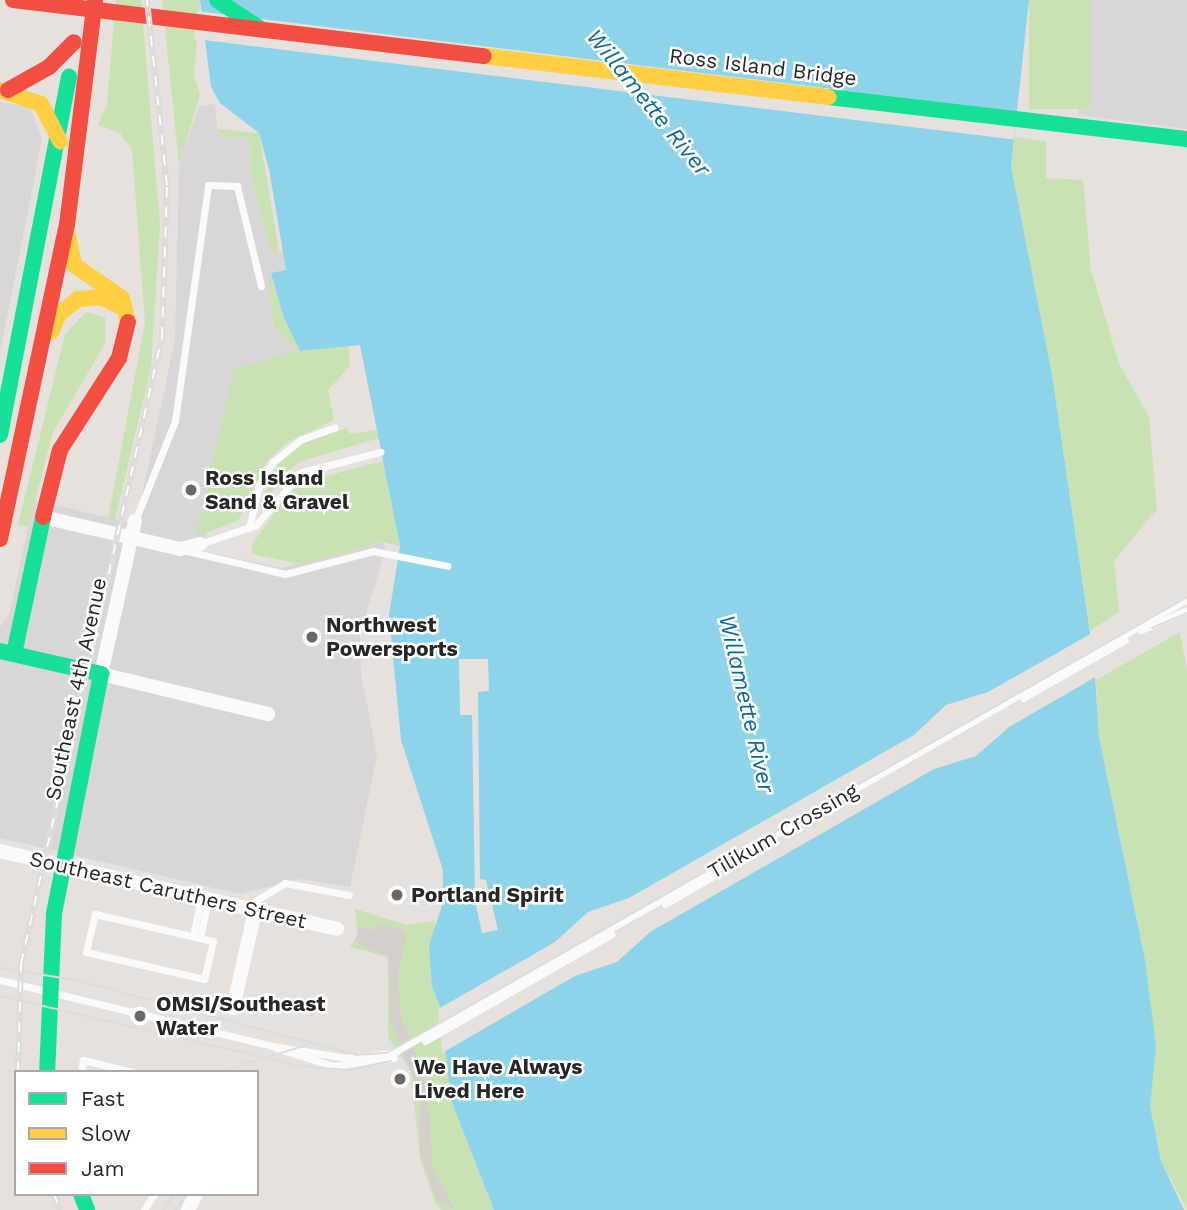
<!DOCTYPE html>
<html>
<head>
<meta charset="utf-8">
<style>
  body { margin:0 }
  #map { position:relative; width:1187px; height:1210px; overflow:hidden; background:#e6e1dc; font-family:"Work Sans",sans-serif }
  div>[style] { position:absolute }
  .industrial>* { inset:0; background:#d9d6d8 }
  .green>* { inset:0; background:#c8e2b3; transform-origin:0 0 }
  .plaza>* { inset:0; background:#d5cfcb }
  .water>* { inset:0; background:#8dd4ea }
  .pier>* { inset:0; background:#e6e1dc; transform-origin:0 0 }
  .lane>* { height:7px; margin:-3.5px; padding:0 3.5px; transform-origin:3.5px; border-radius:3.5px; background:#fbfafa }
  .street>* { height:14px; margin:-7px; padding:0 7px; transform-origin:7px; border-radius:7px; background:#fbfafa }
  .fast>* { height:16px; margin:-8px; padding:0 8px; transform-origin:8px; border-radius:8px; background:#16e098 }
  .slow>* { height:16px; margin:-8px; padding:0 8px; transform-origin:8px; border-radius:8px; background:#ffcf43 }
  .jam>* { height:16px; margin:-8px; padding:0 8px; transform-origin:8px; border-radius:8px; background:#f24e42 }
  .tram>* { height:2px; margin:-1px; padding:0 1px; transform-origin:1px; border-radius:1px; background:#dcdcdd }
  .rail>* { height:6px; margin-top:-3px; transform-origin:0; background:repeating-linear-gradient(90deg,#fff 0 10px,#dcdcdd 0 20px); box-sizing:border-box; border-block:2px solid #dcdcdd }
  .dots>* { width:19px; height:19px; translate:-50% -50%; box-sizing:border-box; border:4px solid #fff; border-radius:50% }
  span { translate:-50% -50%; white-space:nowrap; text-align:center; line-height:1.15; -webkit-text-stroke:5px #fff; paint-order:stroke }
  .street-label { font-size:21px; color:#272727 }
  .poi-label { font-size:21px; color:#272727; font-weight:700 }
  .left { translate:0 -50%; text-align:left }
  .water-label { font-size:23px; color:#0b6998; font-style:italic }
  .legend { position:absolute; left:14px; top:1070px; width:245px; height:126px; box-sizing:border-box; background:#fff; border:2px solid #a9a9a9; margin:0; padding:9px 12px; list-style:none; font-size:21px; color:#272727 }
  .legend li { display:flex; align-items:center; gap:14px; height:35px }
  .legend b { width:35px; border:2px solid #a9a9a9 }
</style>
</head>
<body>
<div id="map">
  <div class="industrial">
    <div style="clip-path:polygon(1091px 0,1187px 0,1187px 129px,1078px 115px)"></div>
    <div style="clip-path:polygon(0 102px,30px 107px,42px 139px,0 353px)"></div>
    <div style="clip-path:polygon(215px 104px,218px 137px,249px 137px,250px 172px,270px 252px,283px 251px,293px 312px,271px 316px,273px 326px,300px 351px,199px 550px,281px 568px,383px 542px,386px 548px,360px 633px,361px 674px,377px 755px,350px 887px,299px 879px,240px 894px,0 838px,0 627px,9px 615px,34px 500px,136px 524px,175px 339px,179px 164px,199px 106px)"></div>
  </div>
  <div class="green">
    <div style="clip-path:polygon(116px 0,141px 0,160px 224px,151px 367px,115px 520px,108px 518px,145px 323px,132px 150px,120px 133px,98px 125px,107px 104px)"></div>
    <div style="clip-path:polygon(162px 0,200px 0,194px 75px,200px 95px,179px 164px)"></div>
    <div style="left:1029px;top:0;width:62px;height:109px"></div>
    <div style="clip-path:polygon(218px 129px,259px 133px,279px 251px,270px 252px,250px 172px,249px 138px,218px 137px)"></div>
    <div style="clip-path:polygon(1012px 137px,1046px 141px,1046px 178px,1083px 180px,1091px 270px,1119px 364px,1149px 417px,1157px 509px,1114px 561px,1119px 612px,1090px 631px,1052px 375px,1011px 166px)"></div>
    <div style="clip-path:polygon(268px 273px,300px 351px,348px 345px,350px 366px,328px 390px,334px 420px,286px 443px,267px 461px,238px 521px,195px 536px,234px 368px,299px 351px,273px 326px)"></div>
    <div style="clip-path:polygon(86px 312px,105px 317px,105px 344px,53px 432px,28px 527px,18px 525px,65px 334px)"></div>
    <div style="clip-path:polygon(347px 428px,350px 434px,377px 430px,379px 438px,302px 461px,281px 475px,267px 503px,261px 502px,277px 465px,306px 441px)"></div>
    <div style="clip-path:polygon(383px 461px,400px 546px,383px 542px,300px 564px,252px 554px,252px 544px,296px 484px)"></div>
    <div style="clip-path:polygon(1180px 632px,1187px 672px,1187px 1210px,1161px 1161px,1150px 1106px,1145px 960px,1099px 737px,1096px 680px)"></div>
    <div style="clip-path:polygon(355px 909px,407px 925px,435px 921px,432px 987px,441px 1009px,451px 1100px,494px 1210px,441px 1210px,435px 1202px,420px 1159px,411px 1071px,388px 1037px,388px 957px,350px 947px,358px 935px)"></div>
  </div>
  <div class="plaza">
    <div style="clip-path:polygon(379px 924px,407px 931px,398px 974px,401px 1018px,426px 1079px,433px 1169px,455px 1210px,437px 1201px,420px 1154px,420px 1095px,391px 1023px,388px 957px,355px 942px,359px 926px,377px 931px)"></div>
  </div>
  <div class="water">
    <div style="clip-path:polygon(200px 0,1029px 0,1011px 166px,1052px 375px,1094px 660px,1099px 737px,1145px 960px,1156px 1046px,1150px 1106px,1161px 1161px,1184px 1210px,494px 1210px,451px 1100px,441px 1009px,432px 987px,429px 945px,443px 903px,443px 870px,401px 740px,389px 615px,400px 546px,360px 345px,300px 351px,284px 318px,271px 273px,286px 270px,269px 169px,259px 133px,220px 103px,211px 87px)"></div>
  </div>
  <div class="pier">
    <div style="left:197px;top:11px;width:826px;height:28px;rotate:7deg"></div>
    <div style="clip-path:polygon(1094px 632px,1099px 675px,1009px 727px,976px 756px,934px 769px,650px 932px,617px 962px,575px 976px,442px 1053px,438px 1009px,555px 942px,588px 912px,629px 898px,914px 735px,946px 705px,988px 692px)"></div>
    <div style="clip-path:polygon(459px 659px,488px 659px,489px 691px,478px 692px,480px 879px,486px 880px,498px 930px,482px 933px,475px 901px,472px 715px,460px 715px)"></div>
  </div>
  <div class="lane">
    <div style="left:135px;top:521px;width:108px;rotate:-68.2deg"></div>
    <div style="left:175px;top:421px;width:238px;rotate:-82deg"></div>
    <div style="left:208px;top:185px;width:29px;rotate:2deg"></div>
    <div style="left:237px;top:186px;width:103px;rotate:76.5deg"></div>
    <div style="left:249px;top:528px;width:44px;rotate:-76.9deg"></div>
    <div style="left:259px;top:485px;width:27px;rotate:-59deg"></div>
    <div style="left:273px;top:462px;width:35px;rotate:-39deg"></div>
    <div style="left:300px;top:440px;width:37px;rotate:-20deg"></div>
    <div style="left:200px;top:544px;width:59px;rotate:-18.7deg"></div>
    <div style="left:256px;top:525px;width:70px;rotate:-49deg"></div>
    <div style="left:302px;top:472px;width:81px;rotate:-14.4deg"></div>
    <div style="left:183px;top:550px;width:105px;rotate:13.2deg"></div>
    <div style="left:285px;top:574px;width:91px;rotate:-14.6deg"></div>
    <div style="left:373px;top:551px;width:76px;rotate:11.3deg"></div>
    <div style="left:1141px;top:630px;width:50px;rotate:-23.5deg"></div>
    <div style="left:1023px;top:698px;width:117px;rotate:-29.6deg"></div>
    <div style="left:665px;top:904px;width:54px;rotate:-29.9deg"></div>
    <div style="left:255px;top:909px;width:9px;rotate:-77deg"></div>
    <div style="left:257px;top:900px;width:33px;rotate:-31deg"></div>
    <div style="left:285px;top:883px;width:65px;rotate:10.6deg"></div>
    <div style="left:95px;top:914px;width:121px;rotate:12.9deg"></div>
    <div style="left:213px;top:941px;width:39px;rotate:103deg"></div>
    <div style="left:204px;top:979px;width:121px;rotate:-167.1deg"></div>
    <div style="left:86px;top:952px;width:39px;rotate:-77deg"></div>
    <div style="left:193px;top:936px;width:38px;rotate:-78deg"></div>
    <div style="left:200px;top:938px;width:39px;rotate:-78deg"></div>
    <div style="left:0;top:980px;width:280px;rotate:13.6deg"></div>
    <div style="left:272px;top:1046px;width:76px;rotate:9.1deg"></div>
    <div style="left:347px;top:1058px;width:46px;rotate:-6.2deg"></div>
    <div style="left:393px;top:1053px;width:915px;rotate:-29.76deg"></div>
    <div style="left:425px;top:1041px;width:215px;rotate:-29.8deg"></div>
    <div style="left:276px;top:1048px;width:60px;rotate:17.5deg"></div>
    <div style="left:333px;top:1066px;width:61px;rotate:-7.6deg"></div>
    <div style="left:81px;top:1072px;width:12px;rotate:-81deg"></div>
    <div style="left:83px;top:1060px;width:51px;rotate:13.5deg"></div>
    <div style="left:144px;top:1210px;width:19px;rotate:-58deg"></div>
  </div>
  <div class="street">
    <div style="left:43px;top:517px;width:141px;rotate:13.1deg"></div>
    <div style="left:180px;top:549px;width:21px;rotate:-14deg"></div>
    <div style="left:135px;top:521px;width:157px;rotate:102.5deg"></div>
    <div style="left:101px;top:674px;width:172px;rotate:13.5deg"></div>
    <div style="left:0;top:851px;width:346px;rotate:13deg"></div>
    <div style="left:233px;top:1008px;width:99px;rotate:-77.2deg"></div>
    <div style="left:188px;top:1210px;width:18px;rotate:-63deg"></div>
  </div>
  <div class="fast">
    <div style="left:217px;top:0;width:49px;rotate:33.4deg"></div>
    <div style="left:829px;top:97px;width:360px;rotate:6.7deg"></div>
    <div style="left:0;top:435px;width:365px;rotate:-79.1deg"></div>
    <div style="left:0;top:651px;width:104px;rotate:12.8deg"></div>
    <div style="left:101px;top:674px;width:245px;rotate:101.1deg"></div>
    <div style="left:54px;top:914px;width:158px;rotate:92.5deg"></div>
    <div style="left:14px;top:654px;width:140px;rotate:-78deg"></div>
    <div style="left:81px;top:1194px;width:17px;rotate:69deg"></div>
  </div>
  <div class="slow">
    <div style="left:484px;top:56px;width:347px;rotate:6.8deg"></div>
    <div style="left:0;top:90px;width:43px;rotate:18.9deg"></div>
    <div style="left:41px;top:104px;width:42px;rotate:62.8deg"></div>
    <div style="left:68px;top:236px;width:30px;rotate:78deg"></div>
    <div style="left:74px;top:265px;width:58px;rotate:34.5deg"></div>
    <div style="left:122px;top:298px;width:25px;rotate:76deg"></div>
    <div style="left:51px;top:332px;width:20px;rotate:-66deg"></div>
    <div style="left:59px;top:314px;width:24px;rotate:-38deg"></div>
    <div style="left:78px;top:299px;width:22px;rotate:-5deg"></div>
    <div style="left:100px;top:297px;width:23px;rotate:25deg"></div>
  </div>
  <div class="jam">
    <div style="left:13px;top:0;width:474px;rotate:6.8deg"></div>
    <div style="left:8px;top:90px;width:47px;rotate:-29.3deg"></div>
    <div style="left:49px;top:67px;width:35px;rotate:-45deg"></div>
    <div style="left:43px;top:517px;width:69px;rotate:-75.8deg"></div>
    <div style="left:60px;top:450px;width:109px;rotate:-57.3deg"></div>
    <div style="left:119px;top:358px;width:37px;rotate:-76deg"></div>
    <div style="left:0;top:539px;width:321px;rotate:-78deg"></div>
    <div style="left:67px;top:225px;width:227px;rotate:-82.9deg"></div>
  </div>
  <div class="tram">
    <div style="left:1152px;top:628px;width:38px;rotate:-23deg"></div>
    <div style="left:0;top:968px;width:76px;rotate:9.1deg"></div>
    <div style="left:75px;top:980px;width:291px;rotate:14.9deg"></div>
    <div style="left:356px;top:1055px;width:31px;rotate:-4deg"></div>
    <div style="left:387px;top:1053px;width:921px;rotate:-29.68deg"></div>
    <div style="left:0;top:996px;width:308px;rotate:13.1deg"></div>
    <div style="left:300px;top:1066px;width:48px;rotate:4.8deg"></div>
    <div style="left:348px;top:1070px;width:44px;rotate:-11.8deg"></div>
    <div style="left:218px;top:1072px;width:96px;rotate:-16.9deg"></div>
    <div style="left:164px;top:1210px;width:19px;rotate:-58deg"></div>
    <div style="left:176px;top:1210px;width:19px;rotate:-55deg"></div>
  </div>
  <div class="rail">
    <div style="left:18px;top:1072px;width:108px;rotate:-88.4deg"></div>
    <div style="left:21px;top:964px;width:643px;rotate:-77.33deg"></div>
    <div style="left:162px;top:337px;width:152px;rotate:-88.1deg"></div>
    <div style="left:167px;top:185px;width:186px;rotate:-96.2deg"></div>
    <div style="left:54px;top:1194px;width:17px;rotate:69deg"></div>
  </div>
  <div class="dots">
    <div style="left:191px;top:490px;background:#6a6866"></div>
    <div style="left:312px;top:637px;background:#6a6866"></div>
    <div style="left:397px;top:895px;background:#6a6866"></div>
    <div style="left:140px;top:1016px;background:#6a6866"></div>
    <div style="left:400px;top:1079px;background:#6a6866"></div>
  </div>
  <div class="street-label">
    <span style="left:763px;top:67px;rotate:7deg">Ross Island Bridge</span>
    <span style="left:76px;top:689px;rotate:-78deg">Southeast 4th Avenue</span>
    <span style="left:783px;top:831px;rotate:-30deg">Tilikum Crossing</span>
    <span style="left:168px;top:890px;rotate:13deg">Southeast Caruthers Street</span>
  </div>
  <div class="poi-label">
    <span class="left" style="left:205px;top:490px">Ross Island<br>Sand &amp; Gravel</span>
    <span class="left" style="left:326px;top:637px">Northwest<br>Powersports</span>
    <span class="left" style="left:411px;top:895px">Portland Spirit</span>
    <span class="left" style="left:156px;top:1016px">OMSI/Southeast<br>Water</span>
    <span class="left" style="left:414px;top:1079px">We Have Always<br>Lived Here</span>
  </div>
  <div class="water-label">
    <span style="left:648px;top:103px;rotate:51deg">Willamette River</span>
    <span style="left:746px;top:704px;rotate:77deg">Willamette River</span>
  </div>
  <ul class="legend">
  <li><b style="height:9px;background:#16e098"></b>Fast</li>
  <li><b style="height:9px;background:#ffcf43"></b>Slow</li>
  <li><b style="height:9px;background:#f24e42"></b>Jam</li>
  </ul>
</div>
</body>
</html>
